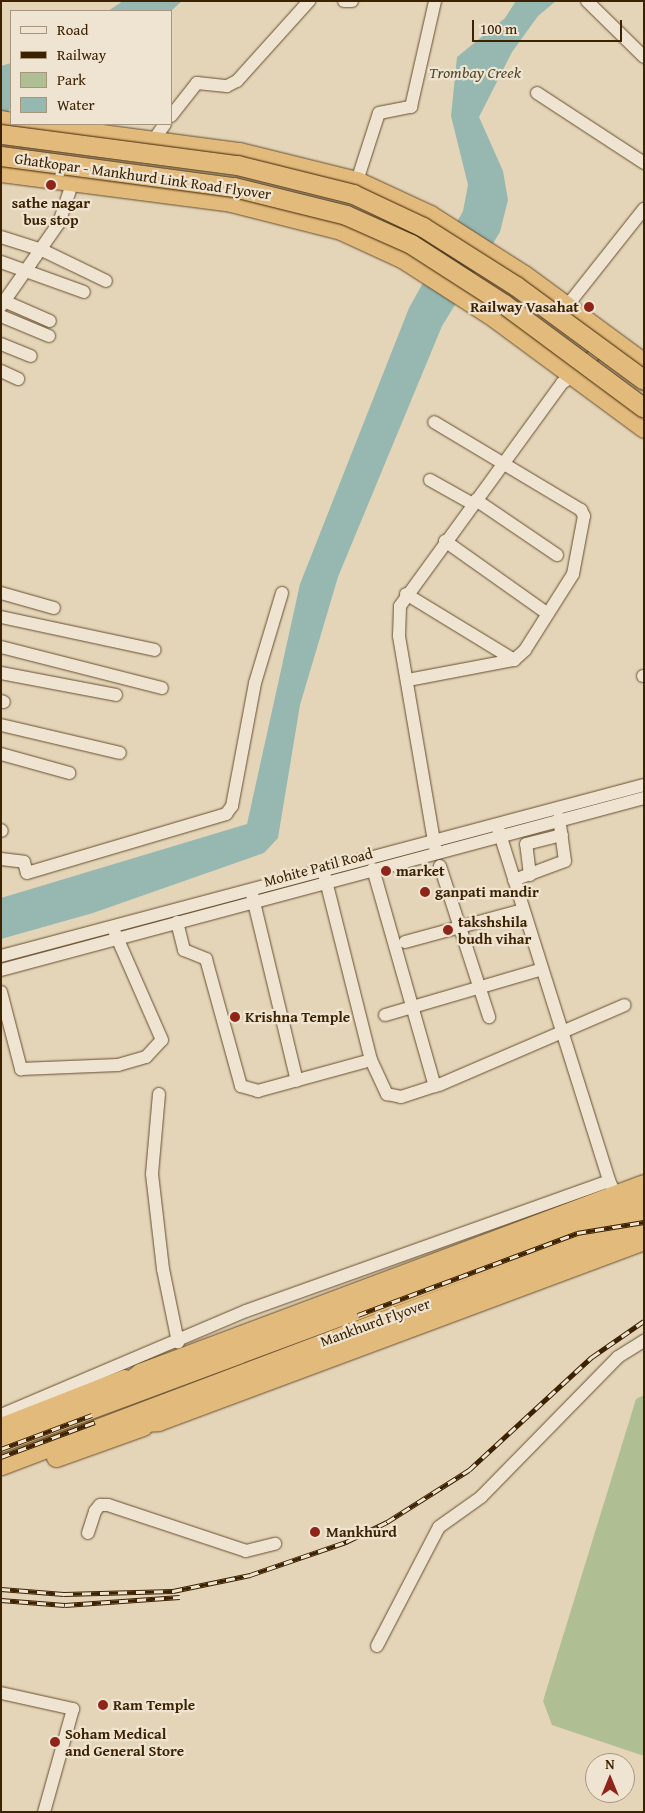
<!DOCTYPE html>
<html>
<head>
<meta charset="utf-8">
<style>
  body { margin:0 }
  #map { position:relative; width:645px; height:1813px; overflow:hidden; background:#e5d5b8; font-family:"Gentium Book Plus",serif }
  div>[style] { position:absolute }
  .green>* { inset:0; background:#afbe93 }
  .water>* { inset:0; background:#96b8b1 }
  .roads { filter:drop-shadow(0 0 1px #664f2f) drop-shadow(0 0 1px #664f2f) }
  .minor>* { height:12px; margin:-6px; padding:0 6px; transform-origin:6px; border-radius:6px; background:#eee4d1 }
  .highway>* { height:19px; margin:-9.5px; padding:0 9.5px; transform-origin:9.5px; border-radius:9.5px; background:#e2ba7c }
  .rail>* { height:5px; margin-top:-2.5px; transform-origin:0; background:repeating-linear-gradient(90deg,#eee4d1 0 9px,#3c2201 0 18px); box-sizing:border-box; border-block:1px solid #3c2201 }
  .bridges { filter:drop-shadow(0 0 1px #3c2201) drop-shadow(0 0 1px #3c2201) }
  .highway-bridge>* { height:19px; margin:-9.5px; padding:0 9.5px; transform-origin:9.5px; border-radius:9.5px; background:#e2ba7c }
  .dots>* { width:14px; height:14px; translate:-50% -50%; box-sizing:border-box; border:2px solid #eee4d1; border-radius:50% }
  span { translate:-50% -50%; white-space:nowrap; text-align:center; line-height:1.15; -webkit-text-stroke:4.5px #eee4d1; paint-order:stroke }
  .street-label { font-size:15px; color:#3c2201 }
  .poi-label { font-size:15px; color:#3c2201; font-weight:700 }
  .right { translate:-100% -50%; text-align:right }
  .left { translate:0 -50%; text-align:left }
  .water-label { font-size:16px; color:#52482d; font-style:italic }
  .frame { position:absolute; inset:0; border:2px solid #3c2201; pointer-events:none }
  .legend { position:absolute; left:10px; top:10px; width:162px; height:115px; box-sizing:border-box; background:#eee4d1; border:1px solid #a7967e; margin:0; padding:6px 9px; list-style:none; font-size:15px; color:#3c2201 }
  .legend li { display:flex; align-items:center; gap:10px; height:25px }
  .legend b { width:25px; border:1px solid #a7967e }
  .north { position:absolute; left:585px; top:1753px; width:50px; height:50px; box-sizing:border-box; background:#eee4d1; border:1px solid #a7967e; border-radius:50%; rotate:0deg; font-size:14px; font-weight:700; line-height:20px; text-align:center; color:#3c2201 }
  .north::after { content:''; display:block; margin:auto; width:18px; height:22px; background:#8f2418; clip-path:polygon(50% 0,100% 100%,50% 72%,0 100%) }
  .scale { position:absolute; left:472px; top:20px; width:150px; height:22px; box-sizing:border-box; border:2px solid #3c2201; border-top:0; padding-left:6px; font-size:15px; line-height:18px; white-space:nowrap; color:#3c2201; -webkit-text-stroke:4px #eee4d1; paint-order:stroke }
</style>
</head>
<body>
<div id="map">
  <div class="green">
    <div style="clip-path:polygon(644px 1395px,644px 1756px,552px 1725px,543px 1701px,636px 1399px)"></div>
  </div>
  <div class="water">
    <div style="clip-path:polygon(123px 1px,182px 1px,171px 11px,108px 11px)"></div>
    <div style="clip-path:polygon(516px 1px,556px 1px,538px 16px,512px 52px,479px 117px,503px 171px,508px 200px,500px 232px,442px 326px,338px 577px,300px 705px,278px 838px,264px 853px,244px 860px,93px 913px,1px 939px,1px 898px,247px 824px,300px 584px,409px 308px,463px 211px,468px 185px,451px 116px,457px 57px,505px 18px)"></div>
    <div style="clip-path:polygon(11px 63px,11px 106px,1px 127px,1px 66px)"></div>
  </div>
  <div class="roads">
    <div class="minor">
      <div style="left:344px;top:1px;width:8px"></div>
      <div style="left:587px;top:1px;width:80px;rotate:44.5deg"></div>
      <div style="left:537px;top:93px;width:128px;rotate:33.2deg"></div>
      <div style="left:171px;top:116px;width:42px;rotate:-51.8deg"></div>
      <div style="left:197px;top:83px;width:30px;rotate:6deg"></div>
      <div style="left:227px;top:86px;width:11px;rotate:-27deg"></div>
      <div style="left:237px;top:81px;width:108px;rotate:-48deg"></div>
      <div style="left:153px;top:141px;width:21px;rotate:-55deg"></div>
      <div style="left:357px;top:181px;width:71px;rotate:-72.1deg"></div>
      <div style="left:379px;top:113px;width:33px;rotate:-11deg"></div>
      <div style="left:411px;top:107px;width:109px;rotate:-77.2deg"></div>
      <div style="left:1px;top:237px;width:43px;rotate:17.6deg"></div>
      <div style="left:42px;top:250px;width:71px;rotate:25.8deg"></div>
      <div style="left:1px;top:262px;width:88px;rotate:19.9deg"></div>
      <div style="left:4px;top:301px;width:50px;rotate:23.5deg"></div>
      <div style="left:1px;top:306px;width:101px;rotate:-55.1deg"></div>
      <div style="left:59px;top:223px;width:44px;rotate:-71.6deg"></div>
      <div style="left:567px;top:306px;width:124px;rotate:-51.6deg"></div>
      <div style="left:1px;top:316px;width:52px;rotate:22.6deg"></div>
      <div style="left:1px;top:344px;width:32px;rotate:22deg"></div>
      <div style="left:1px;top:371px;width:19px;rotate:25deg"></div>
      <div style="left:430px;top:480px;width:49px;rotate:29.2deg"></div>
      <div style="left:476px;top:500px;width:98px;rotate:34.2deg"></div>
      <div style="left:445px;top:541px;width:126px;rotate:35.3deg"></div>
      <div style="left:1px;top:593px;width:55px;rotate:15.8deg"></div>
      <div style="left:406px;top:594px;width:127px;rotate:31.4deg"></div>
      <div style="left:1px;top:617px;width:157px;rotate:12.1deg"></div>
      <div style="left:1px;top:647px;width:166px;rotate:14.3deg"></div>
      <div style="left:1px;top:673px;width:117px;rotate:10.8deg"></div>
      <div style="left:643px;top:676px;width:1px"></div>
      <div style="left:408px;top:680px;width:108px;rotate:-10.7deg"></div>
      <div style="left:514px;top:660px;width:15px;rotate:-42deg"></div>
      <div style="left:525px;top:650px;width:90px;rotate:-57.7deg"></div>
      <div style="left:573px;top:574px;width:59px;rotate:-79.3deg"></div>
      <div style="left:584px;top:516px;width:7px;rotate:-117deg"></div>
      <div style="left:581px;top:510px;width:171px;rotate:-149.1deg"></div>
      <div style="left:1px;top:701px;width:3px;rotate:18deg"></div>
      <div style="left:1px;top:725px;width:122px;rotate:13.2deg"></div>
      <div style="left:1px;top:754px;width:71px;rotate:15.6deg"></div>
      <div style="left:498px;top:828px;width:370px;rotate:72.5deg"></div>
      <div style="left:1px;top:830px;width:1px;rotate:45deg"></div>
      <div style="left:435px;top:847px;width:214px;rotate:-99.7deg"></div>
      <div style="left:399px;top:636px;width:30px;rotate:-88deg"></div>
      <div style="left:400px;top:606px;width:276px;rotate:-54deg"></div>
      <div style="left:562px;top:383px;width:17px;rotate:-33deg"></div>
      <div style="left:576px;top:374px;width:41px;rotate:-47deg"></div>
      <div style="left:1px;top:859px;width:23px;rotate:7deg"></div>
      <div style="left:24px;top:862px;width:11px;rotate:75deg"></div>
      <div style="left:27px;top:873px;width:208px;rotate:-16.5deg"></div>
      <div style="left:226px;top:814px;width:10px;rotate:-53deg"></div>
      <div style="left:232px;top:806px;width:125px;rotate:-79.4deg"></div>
      <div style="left:255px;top:683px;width:94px;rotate:-73.3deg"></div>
      <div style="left:440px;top:866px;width:159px;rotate:72deg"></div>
      <div style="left:373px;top:869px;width:226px;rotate:74.1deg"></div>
      <div style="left:324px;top:873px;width:193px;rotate:75.9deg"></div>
      <div style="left:371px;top:1060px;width:38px;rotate:65deg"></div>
      <div style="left:387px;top:1094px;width:14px;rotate:12deg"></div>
      <div style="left:401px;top:1097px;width:40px;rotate:-18deg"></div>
      <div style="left:439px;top:1085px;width:202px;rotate:-23.3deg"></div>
      <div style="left:530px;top:875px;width:31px;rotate:-97deg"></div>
      <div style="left:526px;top:844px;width:37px;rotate:-14deg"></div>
      <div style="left:514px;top:880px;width:54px;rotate:-20.4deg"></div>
      <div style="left:565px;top:861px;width:43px;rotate:-97.9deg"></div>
      <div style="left:252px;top:894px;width:192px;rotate:76.5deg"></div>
      <div style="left:177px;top:922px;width:29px;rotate:76deg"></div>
      <div style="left:184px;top:950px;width:24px;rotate:22deg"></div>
      <div style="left:206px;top:959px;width:132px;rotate:74.6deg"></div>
      <div style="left:241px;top:1086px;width:18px;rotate:16deg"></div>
      <div style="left:258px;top:1091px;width:117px;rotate:-15.3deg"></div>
      <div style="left:405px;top:942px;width:122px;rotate:-15.2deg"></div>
      <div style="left:1px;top:956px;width:665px;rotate:-14.89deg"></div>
      <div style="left:1px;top:970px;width:666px;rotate:-14.98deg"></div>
      <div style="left:1px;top:992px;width:80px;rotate:75.4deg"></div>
      <div style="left:21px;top:1069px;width:97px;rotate:-2.4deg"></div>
      <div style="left:118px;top:1065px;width:29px;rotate:-16deg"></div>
      <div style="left:146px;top:1057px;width:23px;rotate:-47deg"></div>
      <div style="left:162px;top:1040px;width:117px;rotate:-113.7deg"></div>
      <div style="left:385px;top:1015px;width:160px;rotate:-16.3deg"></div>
      <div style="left:159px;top:1094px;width:80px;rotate:95deg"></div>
      <div style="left:152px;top:1174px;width:96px;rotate:83.4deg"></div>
      <div style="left:163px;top:1269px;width:75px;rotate:78.4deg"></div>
      <div style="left:1px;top:1415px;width:266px;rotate:-23deg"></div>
      <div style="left:246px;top:1311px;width:386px;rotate:-19.7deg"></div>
      <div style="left:609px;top:1181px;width:16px;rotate:63deg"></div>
      <div style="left:88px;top:1533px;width:23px;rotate:-72deg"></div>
      <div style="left:95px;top:1511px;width:8px;rotate:-50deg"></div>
      <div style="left:100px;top:1505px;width:8px"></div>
      <div style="left:108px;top:1505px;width:145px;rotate:18.4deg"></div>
      <div style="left:246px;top:1551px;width:30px;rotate:-14deg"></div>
      <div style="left:377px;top:1646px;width:134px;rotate:-62.5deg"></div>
      <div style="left:439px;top:1527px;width:52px;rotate:-35.5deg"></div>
      <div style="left:481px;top:1497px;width:196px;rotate:-45.6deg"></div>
      <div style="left:618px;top:1357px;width:31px;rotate:-32deg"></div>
      <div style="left:1px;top:1693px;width:74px;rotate:12.5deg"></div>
      <div style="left:73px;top:1709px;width:107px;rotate:105.7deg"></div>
    </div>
    <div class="highway">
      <div style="left:1px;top:120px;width:10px;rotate:11deg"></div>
      <div style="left:26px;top:124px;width:215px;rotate:7.5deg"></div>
      <div style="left:239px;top:152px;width:122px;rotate:13.8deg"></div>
      <div style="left:357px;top:181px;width:81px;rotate:25deg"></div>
      <div style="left:430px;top:215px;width:112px;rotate:32.6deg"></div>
      <div style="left:524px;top:275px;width:149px;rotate:36.3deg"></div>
      <div style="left:1px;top:172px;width:232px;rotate:7.4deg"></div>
      <div style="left:231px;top:202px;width:114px;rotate:14.3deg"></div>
      <div style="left:341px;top:230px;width:67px;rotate:24.7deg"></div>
      <div style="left:402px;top:258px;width:111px;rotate:32.8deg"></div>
      <div style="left:495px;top:318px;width:185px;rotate:36.4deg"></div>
      <div style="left:111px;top:1395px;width:36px;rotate:-37deg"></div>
      <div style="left:140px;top:1373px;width:538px;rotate:-20.56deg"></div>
      <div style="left:123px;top:1423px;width:35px;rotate:-3deg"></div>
      <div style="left:158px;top:1421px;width:519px;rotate:-20.43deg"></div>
      <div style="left:1px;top:1427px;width:132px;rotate:-21.3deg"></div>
      <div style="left:1px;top:1442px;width:686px;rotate:-20.39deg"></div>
      <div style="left:56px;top:1457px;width:92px;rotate:-19.6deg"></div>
      <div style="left:1px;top:1465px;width:687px;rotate:-20.7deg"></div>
    </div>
  </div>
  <div class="rail">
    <div style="left:358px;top:1315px;width:234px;rotate:-20.5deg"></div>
    <div style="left:577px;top:1233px;width:68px;rotate:-9.3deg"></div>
    <div style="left:1px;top:1449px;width:97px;rotate:-20.5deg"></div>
    <div style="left:1px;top:1457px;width:100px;rotate:-20.4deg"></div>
    <div style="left:1px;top:1589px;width:63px;rotate:4.5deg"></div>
    <div style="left:64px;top:1594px;width:109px;rotate:-1.6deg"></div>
    <div style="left:173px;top:1591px;width:79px;rotate:-11.7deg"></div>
    <div style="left:250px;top:1575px;width:102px;rotate:-19deg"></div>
    <div style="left:346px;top:1542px;width:46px;rotate:-26deg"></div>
    <div style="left:387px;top:1522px;width:97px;rotate:-32.4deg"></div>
    <div style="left:469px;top:1470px;width:167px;rotate:-42.6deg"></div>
    <div style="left:592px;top:1357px;width:63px;rotate:-34.7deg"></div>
    <div style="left:1px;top:1600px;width:64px;rotate:4.5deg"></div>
    <div style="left:65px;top:1605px;width:115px;rotate:-4deg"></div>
  </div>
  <div class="bridges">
    <div class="highway-bridge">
      <div style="left:1px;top:134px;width:238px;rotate:7.5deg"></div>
      <div style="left:237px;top:165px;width:120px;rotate:14deg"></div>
      <div style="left:353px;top:194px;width:77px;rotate:25.2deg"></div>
      <div style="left:423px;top:227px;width:110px;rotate:32.4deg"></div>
      <div style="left:516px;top:286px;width:159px;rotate:36.3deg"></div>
      <div style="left:1px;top:156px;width:235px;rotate:7.6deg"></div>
      <div style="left:234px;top:187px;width:115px;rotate:14deg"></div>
      <div style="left:346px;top:215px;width:71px;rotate:24deg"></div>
      <div style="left:411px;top:244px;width:111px;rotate:32.8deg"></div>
      <div style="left:504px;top:304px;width:174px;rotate:36.6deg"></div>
    </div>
  </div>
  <div class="dots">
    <div style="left:51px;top:185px;background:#8f2418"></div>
    <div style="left:589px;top:307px;background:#8f2418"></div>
    <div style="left:386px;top:871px;background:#8f2418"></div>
    <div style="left:425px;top:892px;background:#8f2418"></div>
    <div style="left:448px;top:930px;background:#8f2418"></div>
    <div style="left:235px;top:1017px;background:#8f2418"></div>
    <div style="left:315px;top:1532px;background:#8f2418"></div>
    <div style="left:103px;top:1705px;background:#8f2418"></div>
    <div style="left:55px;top:1742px;background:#8f2418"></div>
  </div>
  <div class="street-label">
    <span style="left:143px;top:176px;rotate:8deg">Ghatkopar - Mankhurd Link Road Flyover</span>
    <span style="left:318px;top:867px;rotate:-15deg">Mohite Patil Road</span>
    <span style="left:375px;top:1322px;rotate:-20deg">Mankhurd Flyover</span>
  </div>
  <div class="poi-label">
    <span style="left:51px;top:211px">sathe nagar<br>bus stop</span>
    <span class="right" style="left:579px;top:307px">Railway Vasahat</span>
    <span class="left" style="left:396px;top:871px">market</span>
    <span class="left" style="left:435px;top:892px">ganpati mandir</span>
    <span class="left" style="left:458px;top:930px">takshshila<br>budh vihar</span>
    <span class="left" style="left:245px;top:1017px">Krishna Temple</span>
    <span class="left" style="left:326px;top:1532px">Mankhurd</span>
    <span class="left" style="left:113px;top:1705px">Ram Temple</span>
    <span class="left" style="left:65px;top:1742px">Soham Medical<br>and General Store</span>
  </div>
  <div class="water-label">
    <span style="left:475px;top:72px">Trombay Creek</span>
  </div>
  <div class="frame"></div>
  <ul class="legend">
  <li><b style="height:6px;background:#eee4d1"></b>Road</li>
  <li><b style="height:6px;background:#3c2201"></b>Railway</li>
  <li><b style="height:14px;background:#afbe93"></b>Park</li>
  <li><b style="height:14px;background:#96b8b1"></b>Water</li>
  </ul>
  <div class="north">N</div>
  <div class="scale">100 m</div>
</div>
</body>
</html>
